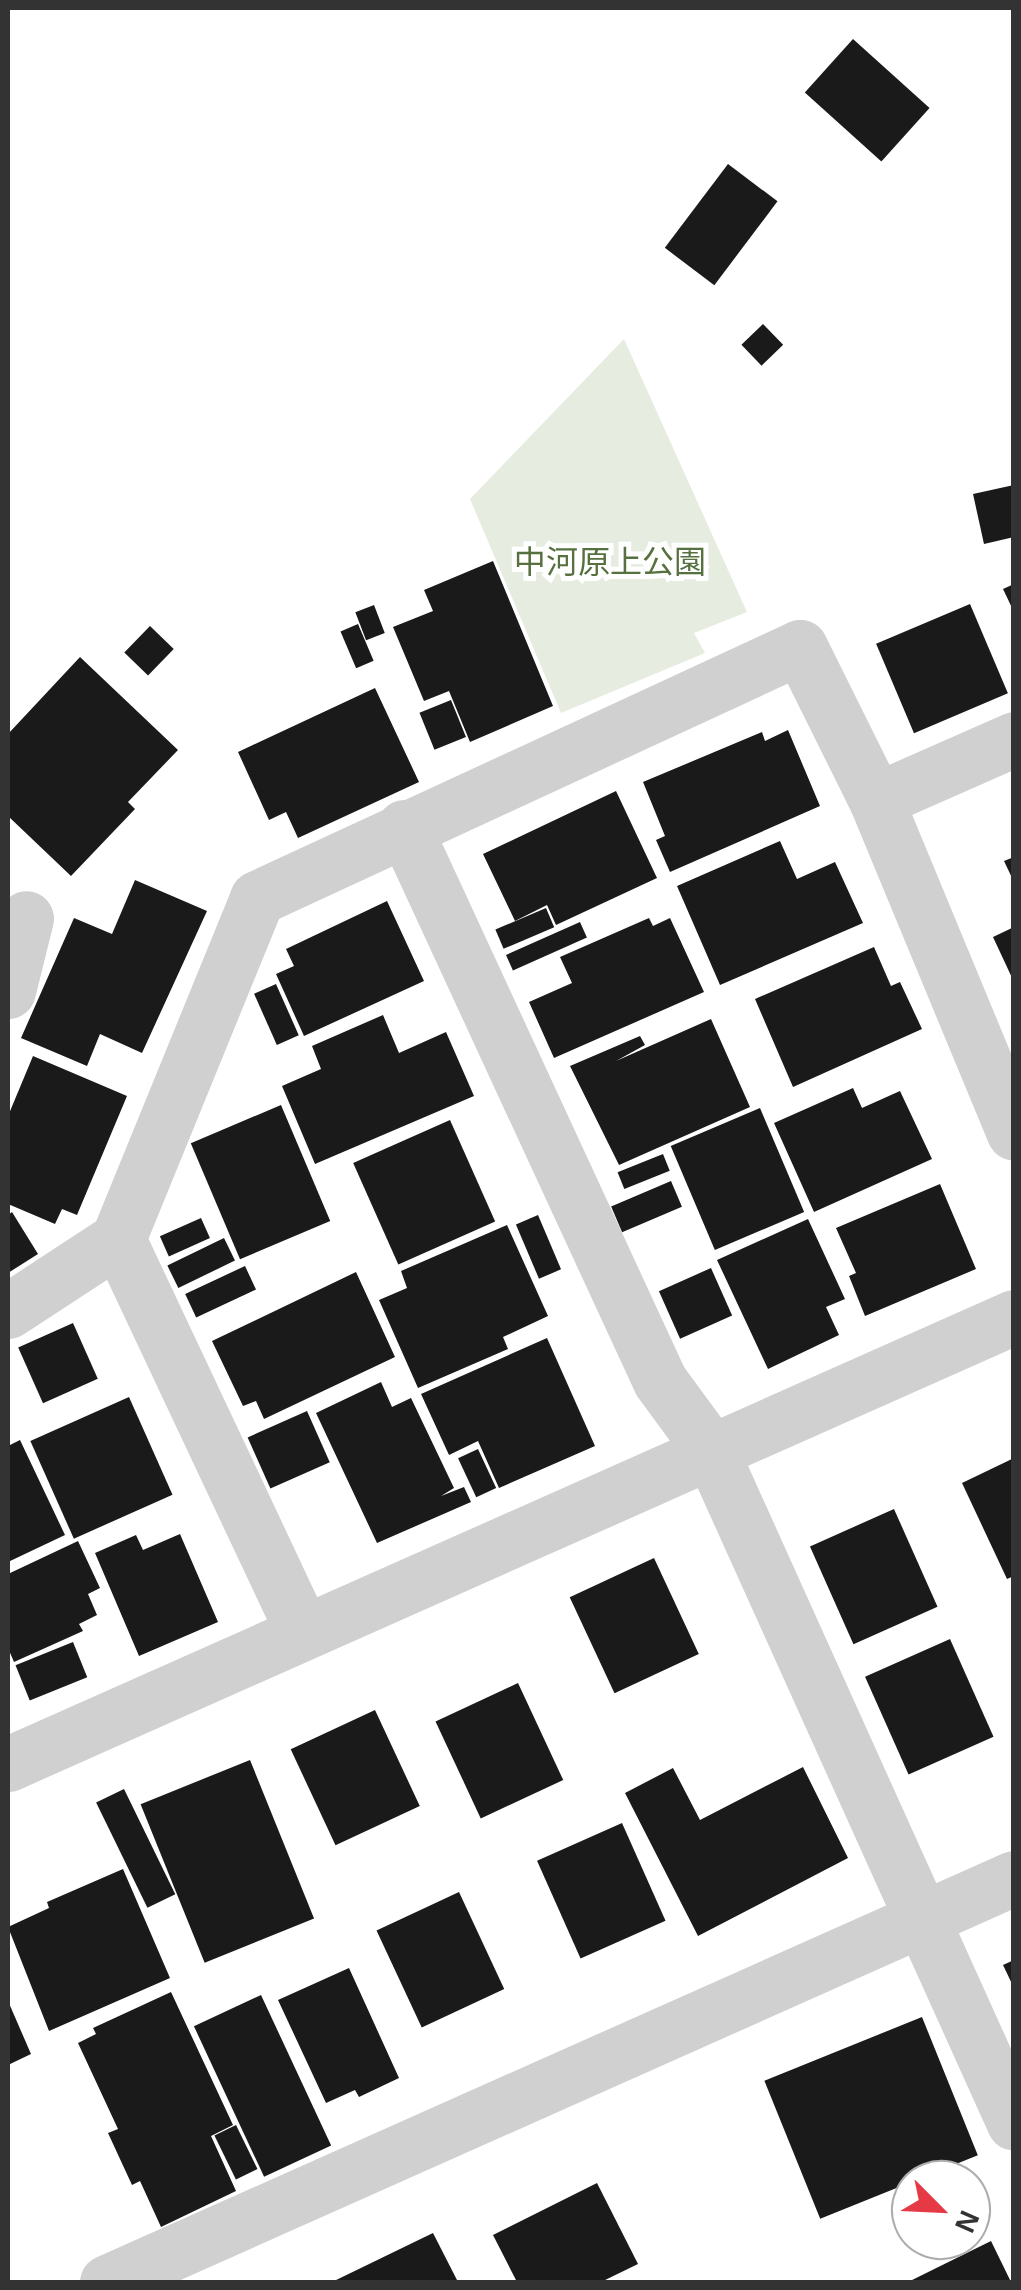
<!DOCTYPE html>
<html>
<head>
<meta charset="utf-8">
<style>
  body { margin:0 }
  #map { position:relative; width:1021px; height:2290px; overflow:hidden; background:#fff; font-family:Arial,"Noto Sans JP",sans-serif }
  div>[style] { position:absolute }
  .green>* { inset:0; background:#e6ecdf }
  .building>* { inset:0; background:#1a1a1a; transform-origin:0 0 }
  .minor>* { height:55px; margin:-27.5px; padding:0 27.5px; transform-origin:27.5px; border-radius:27.5px; background:#d0d0d0 }
  .tertiary>* { height:55px; margin:-27.5px; padding:0 27.5px; transform-origin:27.5px; border-radius:27.5px; background:#d0d0d0 }
  span { translate:-50% -50%; white-space:nowrap; text-align:center; line-height:1.15; -webkit-text-stroke:10px #fff; paint-order:stroke }
  .park-label { font-size:32px; color:#56703f }
  .frame { position:absolute; inset:0; border:10px solid #333; pointer-events:none }
  .north { position:absolute; left:891px; top:2160px; width:100px; height:100px; box-sizing:border-box; background:#fff; border:2px solid #adadad; border-radius:50%; rotate:114deg; font-size:28px; font-weight:700; line-height:40px; text-align:center; color:#333 }
  .north::after { content:''; display:block; margin:auto; width:35px; height:45px; background:#e63946; clip-path:polygon(50% 0,100% 100%,50% 72%,0 100%) }
</style>
</head>
<body>
<div id="map">
  <div class="green">
    <div style="clip-path:polygon(624px 339px,747px 612px,694px 633px,705px 653px,561px 713px,470px 499px)"></div>
  </div>
  <div class="building">
    <div style="left:853px;top:39px;width:103px;height:72px;rotate:42deg"></div>
    <div style="left:728px;top:164px;width:62px;height:105px;rotate:37deg"></div>
    <div style="left:763px;top:324px;width:29px;height:30px;rotate:46deg"></div>
    <div style="clip-path:polygon(1014px 485px,1014px 537px,984px 544px,973px 494px)"></div>
    <div style="clip-path:polygon(493px 561px,553px 706px,470px 742px,449px 691px,424px 701px,393px 627px,433px 611px,424px 590px)"></div>
    <div style="clip-path:polygon(1014px 584px,1014px 612px,1003px 589px)"></div>
    <div style="left:970px;top:604px;width:97px;height:102px;rotate:67deg"></div>
    <div style="left:374px;top:605px;width:30px;height:20px;rotate:69deg"></div>
    <div style="left:358px;top:624px;width:40px;height:19px;rotate:67deg"></div>
    <div style="left:150px;top:626px;width:33px;height:37px;rotate:44deg"></div>
    <div style="clip-path:polygon(80px 657px,178px 750px,128px 802px,135px 809px,71px 876px,8px 816px,8px 734px)"></div>
    <div style="clip-path:polygon(375px 688px,419px 782px,298px 838px,286px 812px,269px 820px,238px 752px)"></div>
    <div style="left:451px;top:700px;width:40px;height:34px;rotate:68deg"></div>
    <div style="clip-path:polygon(788px 730px,820px 806px,670px 872px,656px 840px,665px 836px,643px 782px,762px 732px,765px 741px)"></div>
    <div style="clip-path:polygon(616px 791px,657px 878px,556px 925px,547px 905px,515px 921px,483px 854px)"></div>
    <div style="clip-path:polygon(780px 841px,797px 879px,835px 862px,863px 923px,720px 985px,677px 886px)"></div>
    <div style="clip-path:polygon(1014px 857px,1014px 882px,1004px 861px)"></div>
    <div style="clip-path:polygon(135px 880px,207px 911px,142px 1053px,100px 1034px,87px 1066px,21px 1038px,74px 918px,112px 934px)"></div>
    <div style="clip-path:polygon(387px 901px,424px 981px,304px 1036px,276px 974px,294px 966px,286px 949px)"></div>
    <div style="left:546px;top:908px;width:21px;height:55px;rotate:67deg"></div>
    <div style="clip-path:polygon(649px 918px,653px 926px,670px 918px,704px 992px,554px 1058px,529px 1002px,572px 983px,560px 957px)"></div>
    <div style="left:580px;top:922px;width:17px;height:81px;rotate:66deg"></div>
    <div style="clip-path:polygon(1014px 927px,1014px 982px,993px 937px)"></div>
    <div style="clip-path:polygon(874px 947px,891px 986px,900px 982px,922px 1029px,793px 1087px,755px 999px)"></div>
    <div style="left:276px;top:984px;width:56px;height:24px;rotate:66deg"></div>
    <div style="clip-path:polygon(383px 1015px,399px 1053px,446px 1032px,474px 1096px,315px 1164px,282px 1086px,321px 1069px,312px 1046px)"></div>
    <div style="clip-path:polygon(711px 1019px,750px 1107px,619px 1165px,570px 1066px,640px 1036px,645px 1045px,616px 1061px)"></div>
    <div style="clip-path:polygon(33px 1056px,127px 1096px,77px 1215px,62px 1209px,55px 1224px,8px 1204px,8px 1116px)"></div>
    <div style="clip-path:polygon(853px 1088px,862px 1108px,900px 1091px,932px 1159px,814px 1212px,774px 1123px)"></div>
    <div style="left:281px;top:1105px;width:126px;height:98px;rotate:67deg"></div>
    <div style="left:760px;top:1108px;width:113px;height:97px;rotate:67deg"></div>
    <div style="left:450px;top:1120px;width:111px;height:106px;rotate:66deg"></div>
    <div style="left:663px;top:1154px;width:18px;height:49px;rotate:68deg"></div>
    <div style="left:671px;top:1181px;width:28px;height:65px;rotate:67deg"></div>
    <div style="clip-path:polygon(940px 1184px,976px 1269px,865px 1316px,849px 1276px,856px 1273px,836px 1228px)"></div>
    <div style="clip-path:polygon(12px 1212px,38px 1254px,8px 1273px,8px 1215px)"></div>
    <div style="left:538px;top:1215px;width:59px;height:24px;rotate:67deg"></div>
    <div style="left:201px;top:1218px;width:22px;height:45px;rotate:66deg"></div>
    <div style="clip-path:polygon(808px 1219px,845px 1299px,826px 1307px,839px 1335px,768px 1369px,717px 1260px)"></div>
    <div style="clip-path:polygon(507px 1225px,548px 1316px,503px 1337px,508px 1349px,418px 1388px,379px 1300px,407px 1288px,401px 1271px)"></div>
    <div style="left:224px;top:1238px;width:25px;height:63px;rotate:64deg"></div>
    <div style="left:245px;top:1266px;width:26px;height:66px;rotate:65deg"></div>
    <div style="left:711px;top:1268px;width:52px;height:57px;rotate:66deg"></div>
    <div style="clip-path:polygon(356px 1272px,395px 1357px,264px 1419px,256px 1401px,243px 1406px,212px 1341px)"></div>
    <div style="left:73px;top:1323px;width:61px;height:60px;rotate:66deg"></div>
    <div style="clip-path:polygon(547px 1338px,595px 1446px,499px 1488px,478px 1441px,449px 1455px,421px 1394px)"></div>
    <div style="clip-path:polygon(381px 1382px,392px 1407px,411px 1398px,454px 1488px,441px 1496px,464px 1487px,471px 1502px,377px 1543px,316px 1413px)"></div>
    <div style="left:129px;top:1397px;width:107px;height:108px;rotate:66deg"></div>
    <div style="left:307px;top:1411px;width:56px;height:65px;rotate:66deg"></div>
    <div style="clip-path:polygon(20px 1440px,65px 1535px,8px 1562px,8px 1446px)"></div>
    <div style="left:478px;top:1449px;width:43px;height:22px;rotate:65deg"></div>
    <div style="clip-path:polygon(1014px 1458px,1014px 1576px,1007px 1579px,962px 1483px)"></div>
    <div style="left:894px;top:1509px;width:107px;height:92px;rotate:66deg"></div>
    <div style="clip-path:polygon(180px 1534px,218px 1622px,139px 1656px,95px 1553px,136px 1535px,143px 1550px)"></div>
    <div style="clip-path:polygon(78px 1541px,100px 1588px,88px 1594px,97px 1615px,79px 1624px,83px 1631px,14px 1662px,8px 1648px,8px 1574px)"></div>
    <div style="left:654px;top:1558px;width:106px;height:93px;rotate:65deg"></div>
    <div style="left:950px;top:1639px;width:107px;height:93px;rotate:66deg"></div>
    <div style="left:73px;top:1642px;width:38px;height:62px;rotate:68deg"></div>
    <div style="left:518px;top:1683px;width:107px;height:91px;rotate:65deg"></div>
    <div style="left:375px;top:1710px;width:106px;height:93px;rotate:65deg"></div>
    <div style="left:250px;top:1760px;width:171px;height:118px;rotate:68deg"></div>
    <div style="clip-path:polygon(803px 1767px,848px 1858px,698px 1936px,625px 1793px,673px 1768px,700px 1820px)"></div>
    <div style="left:124px;top:1789px;width:117px;height:31px;rotate:64deg"></div>
    <div style="left:622px;top:1823px;width:107px;height:93px;rotate:66deg"></div>
    <div style="clip-path:polygon(123px 1869px,170px 1978px,49px 2031px,8px 1927px,49px 1908px,47px 1902px)"></div>
    <div style="left:459px;top:1892px;width:107px;height:91px;rotate:65deg"></div>
    <div style="clip-path:polygon(1014px 1960px,1014px 1988px,1003px 1965px)"></div>
    <div style="clip-path:polygon(349px 1968px,399px 2078px,359px 2097px,355px 2090px,326px 2103px,278px 2000px)"></div>
    <div style="clip-path:polygon(171px 1992px,233px 2125px,211px 2136px,236px 2191px,161px 2227px,140px 2181px,132px 2185px,108px 2133px,118px 2129px,78px 2043px,96px 2034px,93px 2028px)"></div>
    <div style="left:261px;top:1995px;width:166px;height:74px;rotate:65deg"></div>
    <div style="clip-path:polygon(8px 2001px,31px 2054px,8px 2065px)"></div>
    <div style="left:922px;top:2017px;width:149px;height:170px;rotate:68deg"></div>
    <div style="left:236px;top:2125px;width:49px;height:24px;rotate:64deg"></div>
    <div style="clip-path:polygon(597px 2183px,638px 2264px,601px 2282px,517px 2282px,493px 2235px)"></div>
    <div style="clip-path:polygon(433px 2233px,458px 2282px,332px 2282px)"></div>
    <div style="clip-path:polygon(991px 2241px,1011px 2282px,908px 2282px)"></div>
  </div>
  <div class="minor">
    <div style="left:876px;top:800px;width:151px;rotate:-23.8deg"></div>
    <div style="left:404px;top:827px;width:610px;rotate:65.2deg"></div>
    <div style="left:660px;top:1381px;width:84px;rotate:53.7deg"></div>
    <div style="left:710px;top:1449px;width:739px;rotate:65.72deg"></div>
    <div style="left:8px;top:991px;width:75px;rotate:-76.1deg"></div>
    <div style="left:118px;top:1239px;width:432px;rotate:64.8deg"></div>
    <div style="left:8px;top:1311px;width:131px;rotate:-33.2deg"></div>
    <div style="left:118px;top:1239px;width:368px;rotate:-67.8deg"></div>
    <div style="left:257px;top:898px;width:598px;rotate:-24.81deg"></div>
    <div style="left:800px;top:647px;width:171px;rotate:63.6deg"></div>
    <div style="left:876px;top:800px;width:360px;rotate:67.5deg"></div>
    <div style="left:107px;top:2282px;width:993px;rotate:-24.01deg"></div>
  </div>
  <div class="tertiary">
    <div style="left:8px;top:1764px;width:1101px;rotate:-23.96deg"></div>
  </div>
  <div class="park-label">
    <span style="left:610px;top:562px">中河原上公園</span>
  </div>
  <div class="frame"></div>
  <div class="north">N</div>
</div>
</body>
</html>
